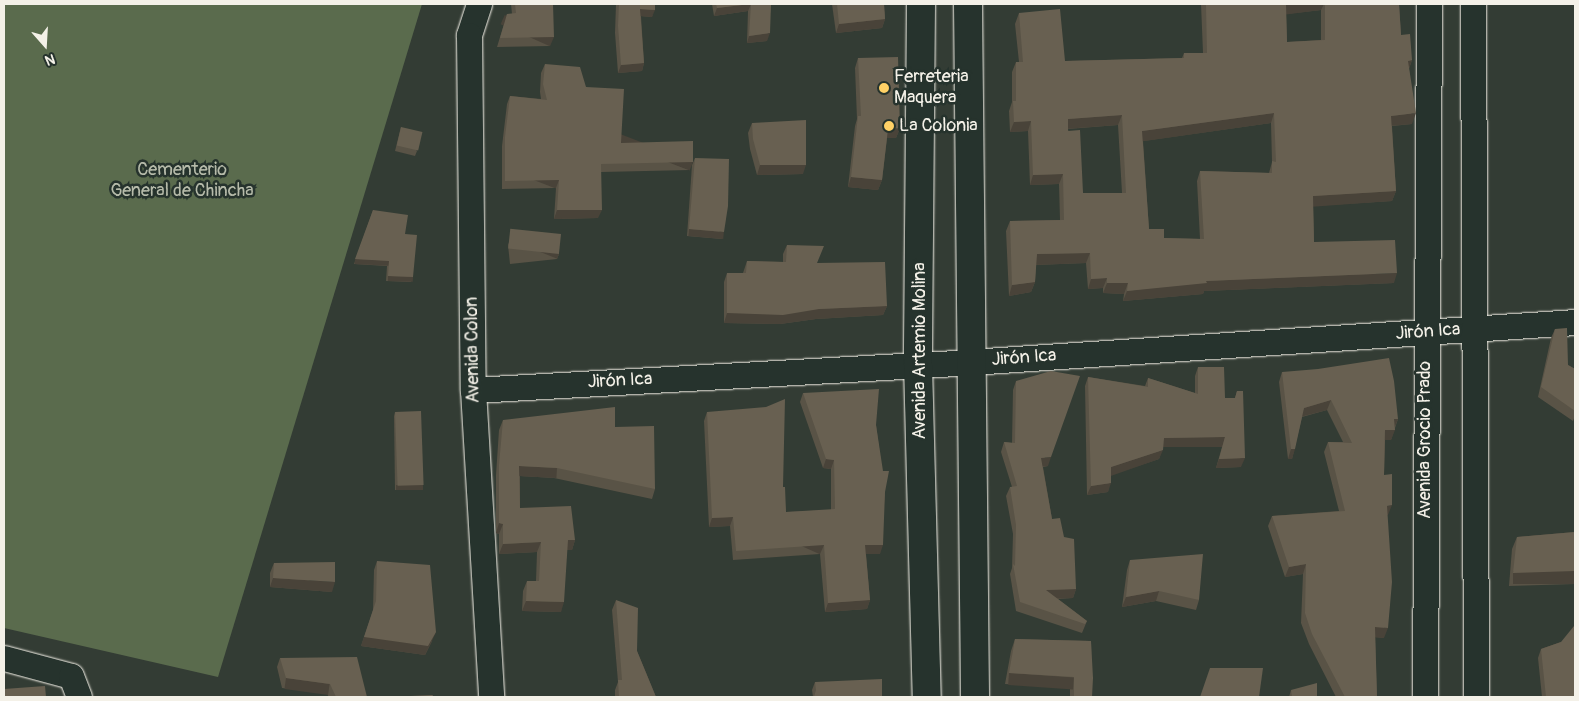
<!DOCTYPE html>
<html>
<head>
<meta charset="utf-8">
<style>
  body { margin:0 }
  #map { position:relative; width:1579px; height:701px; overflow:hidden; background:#333c34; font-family:Pangolin,sans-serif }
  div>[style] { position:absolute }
  .green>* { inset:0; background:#5a6b4d }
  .roads { filter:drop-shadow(0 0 1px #f4f1e8) drop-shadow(0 0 1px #f4f1e8) }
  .street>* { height:25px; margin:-12.5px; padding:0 12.5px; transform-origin:12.5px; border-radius:12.5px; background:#26332d }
  .secondary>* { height:28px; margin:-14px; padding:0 14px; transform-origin:14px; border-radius:14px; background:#26332d }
  .wall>* { inset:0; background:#595346 }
  .shaded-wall>* { inset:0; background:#494339; transform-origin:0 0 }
  .building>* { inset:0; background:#686051; transform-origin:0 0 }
  .dots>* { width:14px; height:14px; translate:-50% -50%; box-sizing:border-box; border:2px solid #26332d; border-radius:50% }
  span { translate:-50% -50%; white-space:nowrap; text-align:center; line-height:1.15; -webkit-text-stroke:5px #26332d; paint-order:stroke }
  .poi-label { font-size:18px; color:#f4f1e8 }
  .left { translate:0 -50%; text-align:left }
  .park-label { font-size:18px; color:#b6bbaa }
  .street-label { font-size:18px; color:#f4f1e8 }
  .frame { position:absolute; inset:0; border:5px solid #f4f1e8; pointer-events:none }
  .north { position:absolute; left:20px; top:20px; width:50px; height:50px; -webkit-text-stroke:4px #26332d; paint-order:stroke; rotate:161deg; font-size:14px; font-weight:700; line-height:20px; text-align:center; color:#f4f1e8 }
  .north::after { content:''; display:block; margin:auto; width:18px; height:22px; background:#f4f1e8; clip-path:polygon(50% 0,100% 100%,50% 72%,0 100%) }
</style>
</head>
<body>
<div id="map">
  <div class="green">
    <div style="clip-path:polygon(4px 4px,422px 4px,218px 677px,4px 628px)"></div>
  </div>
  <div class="roads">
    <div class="street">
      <div style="left:479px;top:4px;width:33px;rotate:108deg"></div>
      <div style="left:469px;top:35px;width:355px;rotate:89.4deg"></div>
      <div style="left:473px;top:390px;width:308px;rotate:86.6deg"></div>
      <div style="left:1473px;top:4px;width:693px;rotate:89.75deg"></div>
      <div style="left:473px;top:390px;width:498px;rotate:-3.2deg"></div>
      <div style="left:970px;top:362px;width:606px;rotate:-3.78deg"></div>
      <div style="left:4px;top:658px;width:69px;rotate:15deg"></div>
      <div style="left:71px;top:676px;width:22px;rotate:69deg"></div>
      <div style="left:1425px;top:697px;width:693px;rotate:-89.67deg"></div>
    </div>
    <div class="secondary">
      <div style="left:921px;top:4px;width:360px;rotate:90.5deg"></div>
      <div style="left:918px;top:364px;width:333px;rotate:88.5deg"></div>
      <div style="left:968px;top:4px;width:693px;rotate:89.42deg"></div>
    </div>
  </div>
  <div class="wall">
    <div style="clip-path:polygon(511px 4px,553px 4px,550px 46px,497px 47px,507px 14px,512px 14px)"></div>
    <div style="clip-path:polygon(616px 4px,655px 4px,652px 17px,641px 16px,644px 63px,642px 71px,618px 73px,615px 33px)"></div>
    <div style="clip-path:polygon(712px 4px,771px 4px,767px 41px,747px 43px,748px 11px,714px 16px)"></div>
    <div style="clip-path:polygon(832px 4px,884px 4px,885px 19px,882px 28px,836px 33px)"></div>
    <div style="clip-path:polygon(evenodd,1201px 4px,1399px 4px,1401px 35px,1412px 60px,1409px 69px,1412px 124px,1392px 126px,1396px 191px,1392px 201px,1313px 206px,1314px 242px,1394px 283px,1204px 291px,1203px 294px,1123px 301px,1124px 294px,1103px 293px,1103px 288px,1088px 289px,1086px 263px,1036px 265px,1035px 282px,1031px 292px,1009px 296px,1006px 231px,1010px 221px,1060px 220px,1059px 184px,1030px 185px,1028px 131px,1010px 132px,1009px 111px,1012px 102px,1012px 72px,1016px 62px,1019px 62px,1015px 24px,1019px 13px,1065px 61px,1182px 58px,1184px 53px,1203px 53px,1201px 4px,1321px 10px,1321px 40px,1287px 42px,1286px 14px,1321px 10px,1201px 4px,1271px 123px,1272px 162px,1269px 173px,1200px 171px,1197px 181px,1200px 239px,1164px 238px,1149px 229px,1143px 141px,1271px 123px,1201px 4px,1118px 125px,1122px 193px,1083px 193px,1068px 129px,1118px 125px)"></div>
    <div style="clip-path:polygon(858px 58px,900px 128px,896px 138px,887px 138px,882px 180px,878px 190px,848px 187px,855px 126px,857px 119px,855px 68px)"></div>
    <div style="clip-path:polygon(545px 64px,586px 87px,621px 143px,690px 170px,601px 172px,598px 218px,554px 219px,556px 188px,502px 189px,502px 146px,507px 104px,510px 96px,541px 99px,540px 92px,541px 73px)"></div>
    <div style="clip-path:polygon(752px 123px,803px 174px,757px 175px,750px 149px,748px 133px)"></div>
    <div style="clip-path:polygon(401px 127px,417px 151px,415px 156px,395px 151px)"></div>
    <div style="clip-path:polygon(695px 158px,722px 239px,687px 236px,692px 165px)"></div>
    <div style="clip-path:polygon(373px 210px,405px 234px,413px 277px,411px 282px,386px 281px,387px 266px,354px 264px)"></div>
    <div style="clip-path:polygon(510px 240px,559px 254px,557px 259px,510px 264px,508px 245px)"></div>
    <div style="clip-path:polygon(787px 245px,887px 306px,883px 315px,816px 319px,780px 324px,724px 323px,724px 282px,727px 273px,743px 273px,747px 261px,783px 262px,783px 254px)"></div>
    <div style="clip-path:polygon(1555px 329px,1568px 365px,1575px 369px,1575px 416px,1573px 421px,1538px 397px,1551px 338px)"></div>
    <div style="clip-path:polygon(1198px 367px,1225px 398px,1235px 398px,1237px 391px,1241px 467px,1216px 468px,1222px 447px,1163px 447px,1159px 459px,1111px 475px,1108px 492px,1087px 495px,1085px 386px,1088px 377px,1145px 386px,1148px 378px,1195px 393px,1195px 376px)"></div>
    <div style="clip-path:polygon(1282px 372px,1398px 419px,1391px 440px,1385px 440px,1384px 475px,1388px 515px,1387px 515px,1384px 638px,1375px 637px,1377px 697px,1336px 697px,1309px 644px,1301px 623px,1303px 574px,1285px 577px,1268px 526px,1272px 516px,1339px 511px,1324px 452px,1328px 442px,1343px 442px,1327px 410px,1302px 417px,1292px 459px,1288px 459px,1279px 382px)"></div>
    <div style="clip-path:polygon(1016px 381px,1048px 466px,1043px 467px,1052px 519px,1076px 589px,1073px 598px,1058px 599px,1087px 621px,1082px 633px,1016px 611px,1010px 574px,1012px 568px,1013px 534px,1006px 496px,1010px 487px,1012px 487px,1001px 452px,1004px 442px,1012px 443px,1013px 390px)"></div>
    <div style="clip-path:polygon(803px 393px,876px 425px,885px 492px,880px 554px,866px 554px,870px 600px,867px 609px,825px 612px,820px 554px,733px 560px,730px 526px,709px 527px,704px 421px,707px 412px,783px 487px,786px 512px,831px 510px,831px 469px,823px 468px,800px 402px)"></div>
    <div style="clip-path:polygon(395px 412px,421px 490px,395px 490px,394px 416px)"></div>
    <div style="clip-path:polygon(503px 420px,615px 427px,655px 489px,652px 499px,554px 478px,520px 476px,520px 508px,575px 540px,572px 550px,567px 550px,561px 612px,522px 611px,523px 591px,527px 581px,536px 581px,537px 552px,499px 554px,499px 534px,496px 533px,496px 475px,499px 430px)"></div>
    <div style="clip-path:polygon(1575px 532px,1575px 584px,1509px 586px,1512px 549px,1517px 537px)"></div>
    <div style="clip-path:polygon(1130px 560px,1199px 600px,1196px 610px,1156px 601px,1122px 607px,1127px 570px)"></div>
    <div style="clip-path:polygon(377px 561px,432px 641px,425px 655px,361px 646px,373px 610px,374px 570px)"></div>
    <div style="clip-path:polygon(274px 563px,332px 592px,270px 587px,270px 573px)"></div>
    <div style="clip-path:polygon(616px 600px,637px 651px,656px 697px,615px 697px,615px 690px,618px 682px,612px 610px)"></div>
    <div style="clip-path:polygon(1015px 639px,1091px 641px,1092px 697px,1070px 697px,1070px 688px,1005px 684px,1011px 651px)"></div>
    <div style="clip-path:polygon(1561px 642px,1575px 697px,1542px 697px,1538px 658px,1541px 649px)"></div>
    <div style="clip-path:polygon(280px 658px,367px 697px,329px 697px,327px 694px,282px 688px,277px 667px)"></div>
    <div style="clip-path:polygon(815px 682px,882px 697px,813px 697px,812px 690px)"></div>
    <div style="clip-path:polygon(1291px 690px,1317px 697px,1289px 697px)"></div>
  </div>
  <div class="shaded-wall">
    <div style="clip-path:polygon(751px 4px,748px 11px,714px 16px,717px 8px)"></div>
    <div style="clip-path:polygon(1286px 4px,1324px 4px,1321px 10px,1282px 15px)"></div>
    <div style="clip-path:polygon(640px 9px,655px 10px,652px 17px,638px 16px)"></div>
    <div style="clip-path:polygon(885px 19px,882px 28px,836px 33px,839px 24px)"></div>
    <div style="clip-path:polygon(770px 33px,767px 41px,747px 43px,749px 36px)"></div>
    <div style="left:554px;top:37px;width:10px;height:54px;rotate:114deg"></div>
    <div style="clip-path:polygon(1412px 60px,1408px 71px,1408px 61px)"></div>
    <div style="clip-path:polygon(644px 63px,642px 71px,618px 73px,621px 65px)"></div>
    <div style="clip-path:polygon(1274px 113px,1271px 123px,1138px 142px,1142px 131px)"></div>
    <div style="clip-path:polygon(1416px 113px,1412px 124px,1388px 126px,1391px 116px)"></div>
    <div style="clip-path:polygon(1122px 115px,1118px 125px,1064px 129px,1068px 119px)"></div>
    <div style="clip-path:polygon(1031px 121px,1028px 131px,1010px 132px,1014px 122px)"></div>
    <div style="clip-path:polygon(900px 128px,896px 138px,884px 138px,888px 129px)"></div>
    <div style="left:693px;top:162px;width:9px;height:92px;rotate:111deg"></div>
    <div style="clip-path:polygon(760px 165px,806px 165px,803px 174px,757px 175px)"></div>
    <div style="clip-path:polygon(1063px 174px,1059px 184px,1030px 185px,1033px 175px)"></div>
    <div style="clip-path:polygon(851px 177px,882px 180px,878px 190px,848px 187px)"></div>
    <div style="left:559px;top:180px;width:9px;height:54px;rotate:111deg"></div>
    <div style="clip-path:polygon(1396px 191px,1392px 201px,1309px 207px,1313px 196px)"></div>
    <div style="clip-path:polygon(557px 210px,602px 210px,598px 218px,554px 219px)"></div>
    <div style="left:689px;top:229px;width:35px;height:7px;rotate:5deg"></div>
    <div style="clip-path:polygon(1090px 253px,1086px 263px,1034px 265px,1037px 254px)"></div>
    <div style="left:559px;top:254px;width:5px;height:47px;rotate:112deg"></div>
    <div style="left:355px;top:259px;width:34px;height:5px;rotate:3deg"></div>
    <div style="clip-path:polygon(1397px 273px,1394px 283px,1204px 291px,1203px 294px,1123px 301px,1127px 291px,1206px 281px)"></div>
    <div style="left:388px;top:276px;width:25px;height:5px;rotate:2deg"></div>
    <div style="clip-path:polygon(1107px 278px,1103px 288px,1088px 289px,1091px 279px)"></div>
    <div style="clip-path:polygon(1035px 282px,1031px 292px,1009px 296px,1012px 285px)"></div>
    <div style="clip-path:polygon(1107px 283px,1128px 283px,1124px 294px,1103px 293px)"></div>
    <div style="clip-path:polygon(887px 306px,883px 315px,816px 319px,780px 324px,724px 323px,727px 313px)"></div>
    <div style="clip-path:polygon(1331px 400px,1327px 410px,1300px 417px,1304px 408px)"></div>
    <div style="clip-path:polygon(1394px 419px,1398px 419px,1394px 429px)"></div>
    <div style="clip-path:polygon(1385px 430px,1395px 430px,1391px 440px,1381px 440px)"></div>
    <div style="clip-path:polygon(1225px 437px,1222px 447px,1161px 447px,1164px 438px)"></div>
    <div style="clip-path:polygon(1291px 449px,1295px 449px,1292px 459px,1288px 459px)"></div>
    <div style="clip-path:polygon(1163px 450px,1159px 459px,1108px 477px,1111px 467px)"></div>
    <div style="clip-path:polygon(1051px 457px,1048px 466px,1038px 467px,1041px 458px)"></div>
    <div style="clip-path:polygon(1245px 458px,1241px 467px,1216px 468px,1219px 459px)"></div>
    <div style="clip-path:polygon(826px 459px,834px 460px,831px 469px,823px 468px)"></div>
    <div style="left:519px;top:466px;width:38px;height:10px;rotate:3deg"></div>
    <div style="clip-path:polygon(1111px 483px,1108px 492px,1087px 495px,1091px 486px)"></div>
    <div style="left:396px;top:485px;width:27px;height:5px"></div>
    <div style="clip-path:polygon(1392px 505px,1388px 515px,1383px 516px,1387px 506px)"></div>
    <div style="clip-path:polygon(733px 517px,730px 526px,709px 527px,712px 518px)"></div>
    <div style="clip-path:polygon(499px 523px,503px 524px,499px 534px,496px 533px)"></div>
    <div style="clip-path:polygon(568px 540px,575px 540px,572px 550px,564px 550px)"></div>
    <div style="clip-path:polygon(541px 542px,537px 552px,499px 554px,503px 544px)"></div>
    <div style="left:824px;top:545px;width:10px;height:88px;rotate:114deg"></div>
    <div style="clip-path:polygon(865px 545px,883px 545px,880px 554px,862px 554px)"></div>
    <div style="clip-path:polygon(1306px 564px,1303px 574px,1285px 577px,1289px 567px)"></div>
    <div style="left:1575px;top:571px;width:13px;height:62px;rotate:90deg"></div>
    <div style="clip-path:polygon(273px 578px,335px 582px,332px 592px,270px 587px)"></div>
    <div style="clip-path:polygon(1076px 589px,1073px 598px,1043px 599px,1046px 590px)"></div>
    <div style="clip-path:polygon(1159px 591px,1156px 601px,1122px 607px,1126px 597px)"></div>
    <div style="clip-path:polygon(870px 600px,867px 609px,825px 612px,828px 603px)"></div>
    <div style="clip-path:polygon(526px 601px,564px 602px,561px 612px,522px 611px)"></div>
    <div style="clip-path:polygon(1375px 627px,1388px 628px,1384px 638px,1371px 637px)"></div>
    <div style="clip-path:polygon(436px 632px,432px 641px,425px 655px,361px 646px,364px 637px)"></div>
    <div style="left:1009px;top:673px;width:65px;height:12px;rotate:4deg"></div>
    <div style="left:286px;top:678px;width:44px;height:11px;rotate:8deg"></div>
  </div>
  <div class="building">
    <div style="clip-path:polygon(515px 4px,553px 4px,554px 37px,500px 38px,507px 14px,516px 13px)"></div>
    <div style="clip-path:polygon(619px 4px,655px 4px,655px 10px,640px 9px,644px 63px,621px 65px,618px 26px)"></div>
    <div style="clip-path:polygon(716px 4px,750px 4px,717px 8px)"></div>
    <div style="clip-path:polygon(751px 4px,771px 4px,770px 33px,749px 36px)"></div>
    <div style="clip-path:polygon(837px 4px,884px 4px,885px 19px,839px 24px)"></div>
    <div style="clip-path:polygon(evenodd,1206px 4px,1292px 4px,1286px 4px,1287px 42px,1325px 40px,1325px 4px,1399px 4px,1401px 35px,1410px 34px,1412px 60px,1408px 61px,1416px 113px,1391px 116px,1396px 191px,1313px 196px,1314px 242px,1395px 240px,1397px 273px,1206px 281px,1207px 283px,1127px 291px,1128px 283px,1107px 283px,1107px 278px,1091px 279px,1090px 253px,1037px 254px,1035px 282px,1012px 285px,1010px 221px,1064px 220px,1063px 174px,1033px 175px,1031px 121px,1014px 122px,1013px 101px,1016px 101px,1016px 62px,1023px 62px,1019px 13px,1060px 9px,1065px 61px,1184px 58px,1184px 53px,1207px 53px,1206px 4px,1274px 113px,1276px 162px,1272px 161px,1272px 173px,1200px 171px,1204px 239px,1164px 238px,1164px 229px,1149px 229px,1142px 131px,1274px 113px,1206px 4px,1122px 115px,1126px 193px,1083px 193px,1080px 130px,1068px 131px,1068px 119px,1122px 115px)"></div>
    <div style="clip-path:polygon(898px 57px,900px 128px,888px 129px,882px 180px,851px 177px,858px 116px,861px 116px,858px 58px)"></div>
    <div style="clip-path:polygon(545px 64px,580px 67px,586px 87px,624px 89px,621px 143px,693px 141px,693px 162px,601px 164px,602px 210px,557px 210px,559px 180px,505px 181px,505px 137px,510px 96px,547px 100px,543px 84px)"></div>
    <div style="clip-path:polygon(806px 120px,806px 165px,760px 165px,753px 139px,752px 123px)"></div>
    <div style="left:401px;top:127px;width:22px;height:19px;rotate:13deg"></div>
    <div style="clip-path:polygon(695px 158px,729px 159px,728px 206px,724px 232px,689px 229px)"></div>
    <div style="clip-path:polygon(373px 210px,408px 215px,405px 234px,417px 235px,413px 277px,388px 276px,389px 261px,355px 259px)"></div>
    <div style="left:561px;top:234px;width:20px;height:51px;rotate:96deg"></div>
    <div style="clip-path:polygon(787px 245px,824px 246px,817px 263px,885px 262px,887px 306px,819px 309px,783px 315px,727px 313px,727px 273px,746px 273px,747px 261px,786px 262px)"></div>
    <div style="clip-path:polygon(1567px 328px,1568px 365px,1575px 369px,1575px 411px,1541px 387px,1555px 329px)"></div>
    <div style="clip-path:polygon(1389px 358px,1394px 381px,1398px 419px,1394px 419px,1395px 430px,1385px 430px,1384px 475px,1392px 474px,1392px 505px,1387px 506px,1392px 582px,1388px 628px,1375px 627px,1377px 697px,1345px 697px,1312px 634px,1305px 613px,1306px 564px,1289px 567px,1272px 516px,1345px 511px,1328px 442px,1352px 443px,1331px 400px,1304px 408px,1295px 449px,1291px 449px,1282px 372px,1318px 369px)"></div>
    <div style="clip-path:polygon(1198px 367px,1224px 367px,1225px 398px,1235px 398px,1237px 391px,1243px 391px,1245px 458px,1219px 459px,1225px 437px,1164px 438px,1163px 450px,1111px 467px,1111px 483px,1091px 486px,1088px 377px,1148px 387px,1148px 378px,1198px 394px)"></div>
    <div style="clip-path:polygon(1051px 371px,1080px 376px,1051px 457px,1041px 458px,1052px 519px,1060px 518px,1064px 537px,1074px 539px,1076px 589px,1046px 590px,1087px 621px,1085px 624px,1020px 602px,1013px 564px,1015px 566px,1016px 525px,1010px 487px,1017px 486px,1004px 442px,1015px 443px,1016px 381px)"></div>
    <div style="clip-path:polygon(879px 389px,876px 425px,883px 471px,889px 471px,885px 492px,883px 545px,865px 545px,870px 600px,828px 603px,824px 545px,736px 551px,733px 517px,712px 518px,707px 412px,766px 407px,785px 399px,783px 487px,785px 487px,786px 512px,835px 509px,834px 460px,826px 459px,803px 393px)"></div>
    <div style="clip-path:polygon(615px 407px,615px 427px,654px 426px,655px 489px,557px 468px,519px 466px,520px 508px,571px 506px,575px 540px,568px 540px,564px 602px,526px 601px,527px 581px,539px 581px,541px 542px,503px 544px,503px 524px,499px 523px,499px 465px,503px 420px)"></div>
    <div style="left:421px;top:411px;width:74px;height:26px;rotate:88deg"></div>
    <div style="clip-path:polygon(1575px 532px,1575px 571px,1513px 573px,1517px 537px)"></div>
    <div style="clip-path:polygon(1203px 554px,1199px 600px,1159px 591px,1126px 597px,1130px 560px)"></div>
    <div style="clip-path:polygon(377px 561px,430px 565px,436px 632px,428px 646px,364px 637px,376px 601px)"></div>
    <div style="clip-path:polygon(335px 562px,335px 582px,273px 578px,274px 563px)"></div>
    <div style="clip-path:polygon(616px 600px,638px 608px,637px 651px,656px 697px,619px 697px,618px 680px,622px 680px)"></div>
    <div style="clip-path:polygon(1574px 626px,1575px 627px,1575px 697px,1546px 697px,1541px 649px,1561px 642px)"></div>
    <div style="clip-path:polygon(1015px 639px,1091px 641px,1093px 678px,1092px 697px,1074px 697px,1074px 677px,1009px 673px)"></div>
    <div style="clip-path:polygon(357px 657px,367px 697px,336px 697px,330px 684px,286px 678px,280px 658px)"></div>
    <div style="clip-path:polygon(1210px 668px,1263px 668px,1259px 697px,1200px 697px)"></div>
    <div style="clip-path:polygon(882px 679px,882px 697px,814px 697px,816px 690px,815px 682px)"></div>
    <div style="clip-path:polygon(1317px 683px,1317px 697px,1292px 697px,1291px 690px)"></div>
    <div style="clip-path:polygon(45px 686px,46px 697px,4px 697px,4px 689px)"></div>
    <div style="clip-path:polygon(433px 695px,432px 697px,387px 697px)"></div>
  </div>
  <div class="dots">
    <div style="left:884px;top:88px;background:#ffd166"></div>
    <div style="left:889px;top:126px;background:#ffd166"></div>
  </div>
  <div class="poi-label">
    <span class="left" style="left:894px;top:88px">Ferreteria<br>Maquera</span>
    <span class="left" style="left:899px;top:126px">La Colonia</span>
  </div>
  <div class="park-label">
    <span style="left:182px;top:181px">Cementerio<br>General de Chincha</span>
  </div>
  <div class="street-label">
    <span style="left:1428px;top:332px;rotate:-4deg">Jirón Ica</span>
    <span style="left:473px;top:350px;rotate:-91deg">Avenida Colon</span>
    <span style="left:920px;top:351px;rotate:-90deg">Avenida Artemio Molina</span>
    <span style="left:1024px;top:358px;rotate:-4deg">Jirón Ica</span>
    <span style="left:620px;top:381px;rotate:-3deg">Jirón Ica</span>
    <span style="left:1425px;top:440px;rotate:-90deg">Avenida Grocio Prado</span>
  </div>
  <div class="frame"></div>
  <div class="north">N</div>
</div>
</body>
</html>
